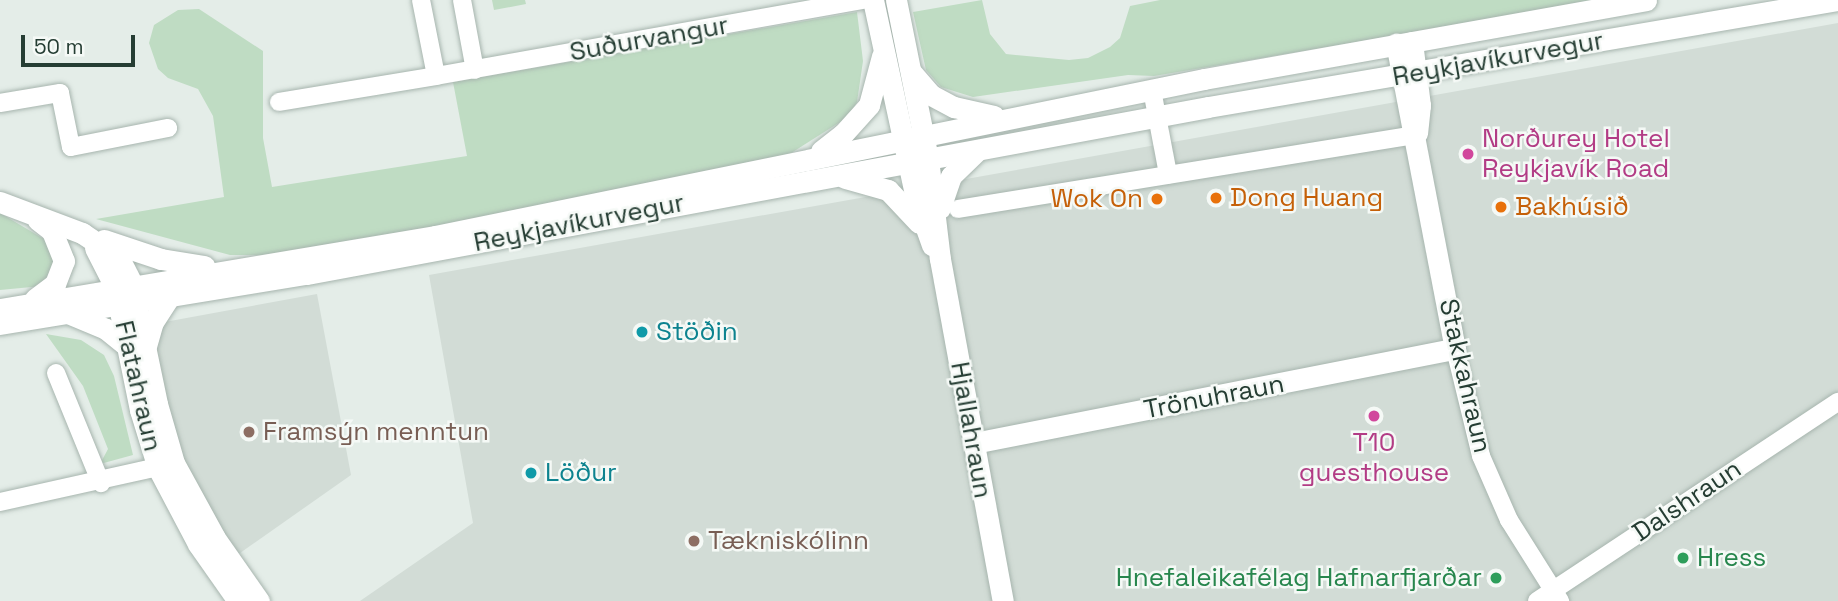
<!DOCTYPE html>
<html>
<head>
<meta charset="utf-8">
<style>
  body { margin:0 }
  #map { position:relative; width:1838px; height:601px; overflow:hidden; background:#e4ede8; font-family:"Space Grotesk",sans-serif }
  div>[style] { position:absolute }
  .built>* { inset:0; background:#d2dcd6 }
  .green>* { inset:0; background:#bfdcc3 }
  .roads { filter:drop-shadow(0 0 2px #a7b5ae) drop-shadow(0 0 2px #a7b5ae) }
  .street>* { height:18px; margin:-9px; padding:0 9px; transform-origin:9px; border-radius:9px; background:#fff }
  .secondary>* { height:21px; margin:-10.5px; padding:0 10.5px; transform-origin:10.5px; border-radius:10.5px; background:#fff }
  .dots>* { width:19px; height:19px; translate:-50% -50%; box-sizing:border-box; border:4px solid #f5f9f6; border-radius:50% }
  span { translate:-50% -50%; white-space:nowrap; text-align:center; line-height:1.15; -webkit-text-stroke:5px #f5f9f6; paint-order:stroke }
  .street-label { font-size:26px; color:#253d33 }
  .hotel-label { font-size:26px; color:#b23c85 }
  .left { translate:0 -50%; text-align:left }
  .food-label { font-size:26px; color:#c56008 }
  .right { translate:-100% -50%; text-align:right }
  .culture-label { font-size:26px; color:#0d838f }
  .education-label { font-size:26px; color:#785e54 }
  .leisure-label { font-size:26px; color:#27864d }
  .scale { position:absolute; left:21px; top:35px; width:114px; height:32px; box-sizing:border-box; border:4px solid #253d33; border-top:0; padding-left:9px; font-size:21px; line-height:24px; white-space:nowrap; color:#253d33; -webkit-text-stroke:5px #f5f9f6; paint-order:stroke }
</style>
</head>
<body>
<div id="map">
  <div class="built">
    <div style="clip-path:polygon(1838px 23px,1838px 601px,360px 601px,473px 523px,429px 275px)"></div>
    <div style="clip-path:polygon(317px 294px,351px 475px,223px 565px,132px 328px)"></div>
  </div>
  <div class="green">
    <div style="clip-path:polygon(492px 0,525px 0,526px 4px,494px 10px)"></div>
    <div style="clip-path:polygon(982px 0,990px 34px,1006px 54px,1069px 60px,1088px 58px,1110px 47px,1120px 38px,1130px 6px,1160px 0,1609px 0,1154px 76px,1128px 75px,973px 97px,941px 87px,926px 70px,913px 12px)"></div>
    <div style="clip-path:polygon(199px 9px,263px 51px,263px 138px,272px 187px,467px 156px,453px 82px,857px 12px,863px 61px,857px 102px,848px 117px,788px 155px,514px 215px,283px 255px,230px 255px,96px 219px,224px 197px,213px 116px,198px 89px,168px 78px,158px 69px,149px 43px,154px 25px,178px 10px)"></div>
    <div style="clip-path:polygon(0 213px,49px 242px,56px 260px,42px 286px,0 290px)"></div>
    <div style="clip-path:polygon(46px 334px,81px 340px,104px 355px,114px 376px,133px 455px,100px 464px,108px 449px,83px 386px)"></div>
  </div>
  <div class="roads">
    <div class="street">
      <div style="left:421px;top:0;width:77px;rotate:78.8deg"></div>
      <div style="left:436px;top:76px;width:435px;rotate:-10.1deg"></div>
      <div style="left:462px;top:0;width:71px;rotate:79.5deg"></div>
      <div style="left:1152px;top:90px;width:86px;rotate:79.2deg"></div>
      <div style="left:279px;top:102px;width:159px;rotate:-9.4deg"></div>
      <div style="left:0;top:103px;width:61px;rotate:-9.5deg"></div>
      <div style="left:60px;top:93px;width:55px;rotate:78.5deg"></div>
      <div style="left:71px;top:147px;width:99px;rotate:-11.1deg"></div>
      <div style="left:958px;top:209px;width:464px;rotate:-9.2deg"></div>
      <div style="left:1455px;top:349px;width:110px;rotate:76.3deg"></div>
      <div style="left:1481px;top:456px;width:70px;rotate:66.4deg"></div>
      <div style="left:1509px;top:520px;width:96px;rotate:57.8deg"></div>
      <div style="left:56px;top:373px;width:119px;rotate:67.8deg"></div>
      <div style="left:0;top:502px;width:175px;rotate:-12.5deg"></div>
      <div style="left:1537px;top:601px;width:361px;rotate:-33.5deg"></div>
    </div>
    <div class="secondary">
      <div style="left:873px;top:0;width:208px;rotate:77.8deg"></div>
      <div style="left:917px;top:203px;width:45px;rotate:70.3deg"></div>
      <div style="left:896px;top:0;width:162px;rotate:78.6deg"></div>
      <div style="left:928px;top:159px;width:101px;rotate:83.2deg"></div>
      <div style="left:940px;top:259px;width:348px;rotate:79.6deg"></div>
      <div style="left:1412px;top:42px;width:64px;rotate:82.8deg"></div>
      <div style="left:1420px;top:105px;width:28px;rotate:96deg"></div>
      <div style="left:911px;top:72px;width:30px;rotate:49deg"></div>
      <div style="left:931px;top:95px;width:26px;rotate:28deg"></div>
      <div style="left:954px;top:107px;width:41px;rotate:12.7deg"></div>
      <div style="left:821px;top:151px;width:28px;rotate:-38deg"></div>
      <div style="left:843px;top:134px;width:39px;rotate:-48deg"></div>
      <div style="left:869px;top:105px;width:51px;rotate:-75.1deg"></div>
      <div style="left:845px;top:178px;width:45px;rotate:15.6deg"></div>
      <div style="left:888px;top:190px;width:45px;rotate:46.8deg"></div>
      <div style="left:0;top:202px;width:88px;rotate:20.7deg"></div>
      <div style="left:82px;top:233px;width:45px;rotate:34deg"></div>
      <div style="left:119px;top:258px;width:29px;rotate:63deg"></div>
      <div style="left:132px;top:284px;width:123px;rotate:78.2deg"></div>
      <div style="left:157px;top:404px;width:61px;rotate:73.9deg"></div>
      <div style="left:174px;top:463px;width:85px;rotate:61.3deg"></div>
      <div style="left:215px;top:538px;width:77px;rotate:55.1deg"></div>
      <div style="left:940px;top:208px;width:34px;rotate:-71deg"></div>
      <div style="left:951px;top:176px;width:37px;rotate:-44deg"></div>
      <div style="left:104px;top:240px;width:60px;rotate:18.4deg"></div>
      <div style="left:161px;top:259px;width:44px;rotate:9.2deg"></div>
      <div style="left:95px;top:248px;width:44px;rotate:62.9deg"></div>
      <div style="left:115px;top:287px;width:126px;rotate:78.5deg"></div>
      <div style="left:140px;top:410px;width:61px;rotate:72.8deg"></div>
      <div style="left:158px;top:468px;width:86px;rotate:62.2deg"></div>
      <div style="left:198px;top:544px;width:70px;rotate:54.9deg"></div>
      <div style="left:35px;top:299px;width:25px;rotate:-37deg"></div>
      <div style="left:55px;top:284px;width:25px;rotate:-69deg"></div>
      <div style="left:64px;top:261px;width:32px;rotate:-112deg"></div>
      <div style="left:52px;top:231px;width:18px;rotate:-142deg"></div>
      <div style="left:0;top:309px;width:441px;rotate:-9.5deg"></div>
      <div style="left:435px;top:236px;width:785px;rotate:-11.54deg"></div>
      <div style="left:1204px;top:79px;width:449px;rotate:-10.1deg"></div>
      <div style="left:68px;top:313px;width:41px;rotate:22.8deg"></div>
      <div style="left:106px;top:329px;width:27px;rotate:39deg"></div>
      <div style="left:0;top:324px;width:311px;rotate:-9.3deg"></div>
      <div style="left:307px;top:274px;width:916px;rotate:-10.5deg"></div>
      <div style="left:1208px;top:107px;width:639px;rotate:-9.64deg"></div>
      <div style="left:146px;top:346px;width:25px;rotate:-74deg"></div>
      <div style="left:153px;top:322px;width:30px;rotate:-57deg"></div>
      <div style="left:974px;top:443px;width:490px;rotate:-11.1deg"></div>
      <div style="left:1455px;top:349px;width:311px;rotate:-100.9deg"></div>
    </div>
  </div>
  <div class="dots">
    <div style="left:1468px;top:154px;background:#d1479c"></div>
    <div style="left:1216px;top:198px;background:#e8710a"></div>
    <div style="left:1157px;top:199px;background:#e8710a"></div>
    <div style="left:1501px;top:207px;background:#e8710a"></div>
    <div style="left:642px;top:332px;background:#0f9aa8"></div>
    <div style="left:1374px;top:416px;background:#d1479c"></div>
    <div style="left:249px;top:432px;background:#8d6e63"></div>
    <div style="left:531px;top:473px;background:#0f9aa8"></div>
    <div style="left:694px;top:541px;background:#8d6e63"></div>
    <div style="left:1683px;top:558px;background:#2e9e5b"></div>
    <div style="left:1496px;top:578px;background:#2e9e5b"></div>
  </div>
  <div class="street-label">
    <span style="left:649px;top:39px;rotate:-10deg">Suðurvangur</span>
    <span style="left:1498px;top:59px;rotate:-10deg">Reykjavíkurvegur</span>
    <span style="left:579px;top:223px;rotate:-11deg">Reykjavíkurvegur</span>
    <span style="left:1465px;top:376px;rotate:77deg">Stakkahraun</span>
    <span style="left:138px;top:386px;rotate:77deg">Flatahraun</span>
    <span style="left:1214px;top:397px;rotate:-11deg">Trönuhraun</span>
    <span style="left:971px;top:430px;rotate:80deg">Hjallahraun</span>
    <span style="left:1687px;top:501px;rotate:-34deg">Dalshraun</span>
  </div>
  <div class="hotel-label">
    <span class="left" style="left:1482px;top:154px">Norðurey Hotel<br>Reykjavík Road</span>
    <span style="left:1374px;top:458px">T10<br>guesthouse</span>
  </div>
  <div class="food-label">
    <span class="left" style="left:1230px;top:198px">Dong Huang</span>
    <span class="right" style="left:1143px;top:199px">Wok On</span>
    <span class="left" style="left:1515px;top:207px">Bakhúsið</span>
  </div>
  <div class="culture-label">
    <span class="left" style="left:656px;top:332px">Stöðin</span>
    <span class="left" style="left:545px;top:473px">Löður</span>
  </div>
  <div class="education-label">
    <span class="left" style="left:263px;top:432px">Framsýn menntun</span>
    <span class="left" style="left:708px;top:541px">Tækniskólinn</span>
  </div>
  <div class="leisure-label">
    <span class="left" style="left:1697px;top:558px">Hress</span>
    <span class="right" style="left:1482px;top:578px">Hnefaleikafélag Hafnarfjarðar</span>
  </div>
  <div class="scale">50 m</div>
</div>
</body>
</html>
